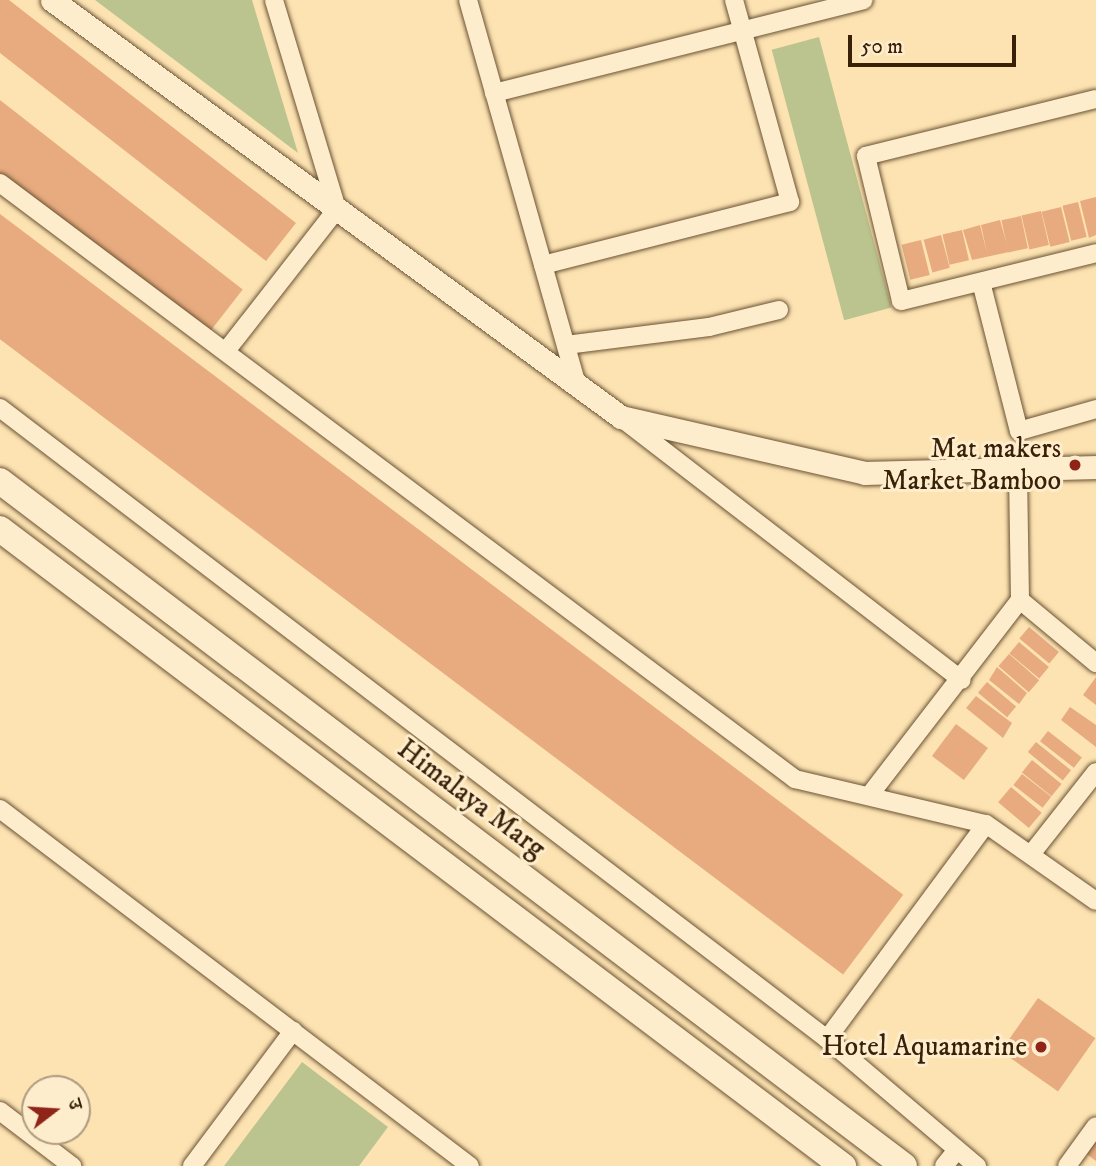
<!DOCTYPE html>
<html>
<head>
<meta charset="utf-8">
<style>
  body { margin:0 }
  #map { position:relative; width:1096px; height:1166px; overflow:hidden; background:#fde3b2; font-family:"IM FELL DW Pica","Noto Serif Devanagari",serif }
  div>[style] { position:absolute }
  .green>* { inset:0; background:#bbc48f; transform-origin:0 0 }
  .building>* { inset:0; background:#e7ab7f; transform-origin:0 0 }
  .roads { filter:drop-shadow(0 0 2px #6a5233) drop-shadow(0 0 2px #6a5233) }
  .minor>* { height:18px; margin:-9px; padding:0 9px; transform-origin:9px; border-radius:9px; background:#feedcd }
  .tertiary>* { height:23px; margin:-11.5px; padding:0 11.5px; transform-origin:11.5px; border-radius:11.5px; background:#feedcd }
  .secondary>* { height:26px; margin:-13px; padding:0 13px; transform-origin:13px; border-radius:13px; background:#feedcd }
  .dots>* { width:19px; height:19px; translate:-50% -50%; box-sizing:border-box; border:4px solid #feedcd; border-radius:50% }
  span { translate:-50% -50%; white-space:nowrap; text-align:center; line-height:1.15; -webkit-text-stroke:6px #feedcd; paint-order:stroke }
  .poi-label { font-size:28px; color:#392109 }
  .right { translate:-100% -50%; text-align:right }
  .street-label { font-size:28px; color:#392109 }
  .north { position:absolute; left:21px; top:1075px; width:70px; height:70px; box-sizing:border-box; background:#feedcd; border:2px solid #af9b7f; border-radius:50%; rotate:73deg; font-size:19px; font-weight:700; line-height:28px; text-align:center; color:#392109 }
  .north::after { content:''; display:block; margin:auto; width:24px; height:32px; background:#8f2418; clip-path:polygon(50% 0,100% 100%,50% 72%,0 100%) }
  .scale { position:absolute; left:848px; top:35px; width:168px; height:32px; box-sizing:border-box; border:4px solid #392109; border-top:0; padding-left:9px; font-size:21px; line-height:24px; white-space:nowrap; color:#392109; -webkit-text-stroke:5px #feedcd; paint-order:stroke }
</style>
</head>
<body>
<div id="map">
  <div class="green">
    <div style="clip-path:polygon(95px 0,252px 0,298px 153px)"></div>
    <div style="left:819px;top:37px;width:280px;height:49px;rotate:75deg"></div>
    <div style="clip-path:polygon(302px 1062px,388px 1127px,359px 1166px,224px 1166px)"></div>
  </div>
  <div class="building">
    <div style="clip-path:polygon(0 0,9px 0,296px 223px,266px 261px,0 53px)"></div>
    <div style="left:0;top:100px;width:308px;height:61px;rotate:38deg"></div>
    <div style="clip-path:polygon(1096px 197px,1096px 235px,1089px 238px,1080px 201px)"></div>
    <div style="left:1078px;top:202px;width:36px;height:16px;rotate:76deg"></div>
    <div style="left:1061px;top:207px;width:36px;height:20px;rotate:76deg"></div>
    <div style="left:1041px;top:211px;width:35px;height:20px;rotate:77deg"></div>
    <div style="left:0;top:214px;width:1131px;height:100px;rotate:37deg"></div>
    <div style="left:1021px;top:216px;width:33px;height:20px;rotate:78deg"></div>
    <div style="clip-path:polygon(1000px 220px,1009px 252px,972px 260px,963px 230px,980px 225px,987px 253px,981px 225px)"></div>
    <div style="left:962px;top:230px;width:31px;height:20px;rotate:77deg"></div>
    <div style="left:941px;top:235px;width:34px;height:18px;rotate:75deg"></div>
    <div style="left:921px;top:240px;width:36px;height:20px;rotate:76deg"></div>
    <div style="left:1029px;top:627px;width:39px;height:15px;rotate:40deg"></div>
    <div style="left:1019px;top:642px;width:39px;height:15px;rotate:40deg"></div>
    <div style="left:1009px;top:654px;width:40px;height:16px;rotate:41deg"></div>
    <div style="clip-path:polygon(997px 667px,1027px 693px,1019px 704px,989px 680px)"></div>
    <div style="clip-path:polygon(1096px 677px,1096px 705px,1083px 695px)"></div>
    <div style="left:987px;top:682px;width:38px;height:14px;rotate:40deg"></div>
    <div style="clip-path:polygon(976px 696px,1012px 723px,1003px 738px,966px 708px)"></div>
    <div style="clip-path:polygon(1070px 707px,1096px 725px,1096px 747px,1061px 720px)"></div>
    <div style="left:956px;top:724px;width:40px;height:40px;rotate:37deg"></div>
    <div style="left:1048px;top:731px;width:43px;height:13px;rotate:38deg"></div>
    <div style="left:1036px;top:742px;width:45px;height:13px;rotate:39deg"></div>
    <div style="left:1032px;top:760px;width:38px;height:16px;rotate:39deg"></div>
    <div style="left:1022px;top:774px;width:37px;height:14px;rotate:38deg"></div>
    <div style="left:1011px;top:787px;width:40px;height:20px;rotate:40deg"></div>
    <div style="left:1038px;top:998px;width:70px;height:65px;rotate:35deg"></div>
    <div style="clip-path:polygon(1096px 1136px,1096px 1161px,1084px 1152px)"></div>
  </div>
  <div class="roads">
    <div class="minor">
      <div style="left:468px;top:0;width:400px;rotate:74.2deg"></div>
      <div style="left:494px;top:93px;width:381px;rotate:-14.1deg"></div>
      <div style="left:1096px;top:99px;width:237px;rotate:166.1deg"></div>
      <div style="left:866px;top:156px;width:149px;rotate:76.4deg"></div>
      <div style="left:901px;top:301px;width:201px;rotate:-13.8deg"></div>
      <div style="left:0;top:183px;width:994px;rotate:36.86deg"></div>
      <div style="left:795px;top:779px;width:196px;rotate:13.3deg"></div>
      <div style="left:986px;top:824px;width:134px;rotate:35deg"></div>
      <div style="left:543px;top:265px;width:255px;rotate:-14.3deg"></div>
      <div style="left:790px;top:202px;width:210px;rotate:-105.5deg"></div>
      <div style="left:981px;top:282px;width:154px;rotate:75.7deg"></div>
      <div style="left:1019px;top:431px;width:80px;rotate:-15.9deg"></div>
      <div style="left:566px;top:345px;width:144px;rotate:-7.2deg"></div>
      <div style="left:709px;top:327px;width:72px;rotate:-13.7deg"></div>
      <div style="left:226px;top:351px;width:180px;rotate:-52deg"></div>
      <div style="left:337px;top:209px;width:218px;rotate:-106.8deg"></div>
      <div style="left:0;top:408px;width:1040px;rotate:37.34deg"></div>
      <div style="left:827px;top:1039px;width:197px;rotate:40.3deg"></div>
      <div style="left:624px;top:420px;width:426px;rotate:37.6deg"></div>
      <div style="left:1020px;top:600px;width:99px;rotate:39.7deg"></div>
      <div style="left:872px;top:792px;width:242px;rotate:-52.4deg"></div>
      <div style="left:1020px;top:600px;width:131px;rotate:-90.9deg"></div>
      <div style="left:0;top:809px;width:590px;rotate:37.22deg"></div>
      <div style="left:1032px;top:853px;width:103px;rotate:-51.7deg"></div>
      <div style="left:827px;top:1039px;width:267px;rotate:-53.5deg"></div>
      <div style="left:0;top:1111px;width:91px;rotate:37.4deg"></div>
      <div style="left:192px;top:1166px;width:169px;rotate:-53.2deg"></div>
      <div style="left:944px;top:1166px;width:19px;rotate:-51deg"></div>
      <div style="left:1067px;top:1166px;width:49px;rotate:-54.1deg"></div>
    </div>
    <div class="tertiary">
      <div style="left:52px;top:0;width:705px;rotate:36.24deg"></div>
      <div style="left:621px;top:417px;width:250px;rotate:12.9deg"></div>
      <div style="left:865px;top:473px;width:231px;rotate:-1.5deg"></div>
    </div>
    <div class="secondary">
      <div style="left:0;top:481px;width:1134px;rotate:37.15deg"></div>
      <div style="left:0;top:529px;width:1057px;rotate:37.08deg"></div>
    </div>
  </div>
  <div class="dots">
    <div style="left:1075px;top:465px;background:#8f2418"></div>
    <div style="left:1041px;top:1047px;background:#8f2418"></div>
  </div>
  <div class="poi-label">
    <span class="right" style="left:1061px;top:465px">Mat makers<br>Market Bamboo</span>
    <span class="right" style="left:1027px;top:1047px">Hotel Aquamarine</span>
  </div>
  <div class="street-label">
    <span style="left:471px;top:799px;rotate:37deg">Himalaya Marg</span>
  </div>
  <div class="north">उ</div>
  <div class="scale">50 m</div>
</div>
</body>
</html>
